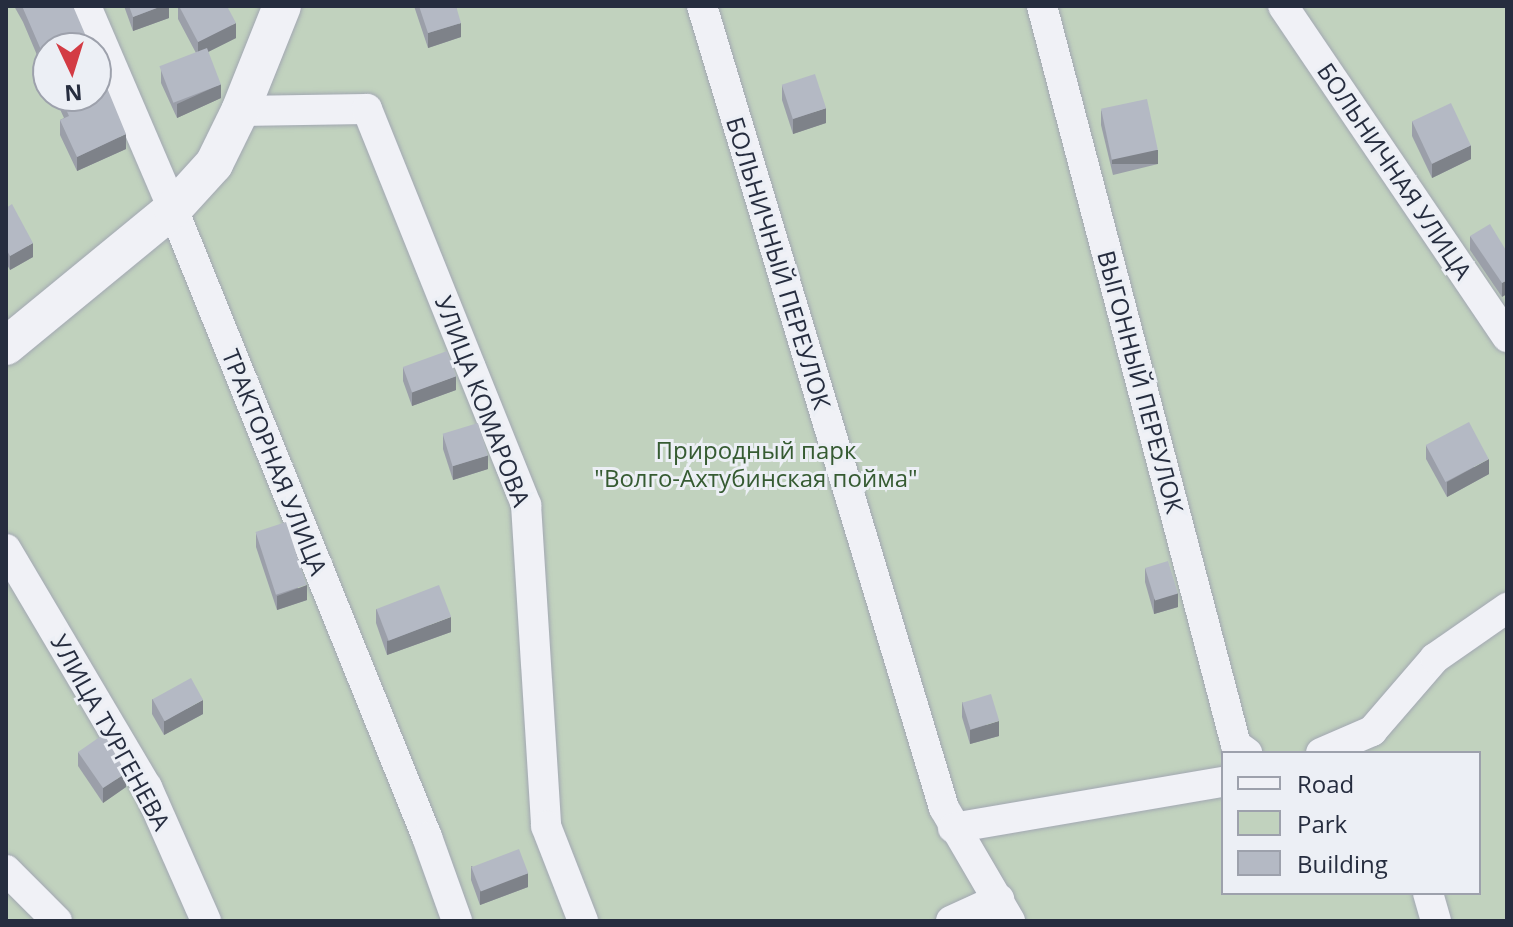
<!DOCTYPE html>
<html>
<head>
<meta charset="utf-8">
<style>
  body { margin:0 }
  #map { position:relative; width:1513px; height:927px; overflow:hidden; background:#dde0e8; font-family:"Open Sans",sans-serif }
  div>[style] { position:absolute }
  .green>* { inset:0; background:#c1d2be }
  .roads { filter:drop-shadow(0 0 2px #a2a7b2) drop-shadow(0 0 2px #a2a7b2) }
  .minor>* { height:30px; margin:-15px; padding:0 15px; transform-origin:15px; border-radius:15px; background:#f0f1f6 }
  .tertiary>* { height:38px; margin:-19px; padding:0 19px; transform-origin:19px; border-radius:19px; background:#f0f1f6 }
  .wall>* { inset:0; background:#9b9fa9 }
  .shaded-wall>* { inset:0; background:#7e8289; transform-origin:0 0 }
  .building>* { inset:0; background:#b4b9c4; transform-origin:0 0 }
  span { translate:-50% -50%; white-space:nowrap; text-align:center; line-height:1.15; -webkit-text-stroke:6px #eceff5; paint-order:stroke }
  .street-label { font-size:24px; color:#262d3f }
  .park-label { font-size:24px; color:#365b32 }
  .frame { position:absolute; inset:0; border:8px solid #262d3f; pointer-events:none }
  .legend { position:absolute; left:1221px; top:751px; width:260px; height:144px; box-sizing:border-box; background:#eceff5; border:2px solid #9da1ac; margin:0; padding:10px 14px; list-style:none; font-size:24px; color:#262d3f }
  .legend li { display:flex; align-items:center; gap:16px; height:40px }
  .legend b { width:40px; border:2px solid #9da1ac }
  .north { position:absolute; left:32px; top:32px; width:80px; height:80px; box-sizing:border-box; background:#eceff5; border:2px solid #9da1ac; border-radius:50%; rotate:176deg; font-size:22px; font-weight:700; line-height:32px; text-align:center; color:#262d3f }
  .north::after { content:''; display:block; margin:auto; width:28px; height:36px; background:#d33b44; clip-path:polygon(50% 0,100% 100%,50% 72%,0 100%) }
</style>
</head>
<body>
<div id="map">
  <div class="green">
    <div style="clip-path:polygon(evenodd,6px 6px,1507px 6px,1507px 921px,6px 921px,6px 6px,48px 48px,96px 48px,96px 96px,48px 96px,48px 48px,6px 6px,1223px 753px,1479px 753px,1479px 893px,1223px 893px,1223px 753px)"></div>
  </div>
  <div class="roads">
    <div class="minor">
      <div style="left:86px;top:6px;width:221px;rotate:66.8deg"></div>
      <div style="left:173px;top:209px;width:677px;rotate:67.98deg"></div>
      <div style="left:427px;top:837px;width:89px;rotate:70.3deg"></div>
      <div style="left:702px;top:6px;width:838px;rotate:73.21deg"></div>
      <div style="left:944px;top:808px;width:131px;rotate:59.7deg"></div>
      <div style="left:1042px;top:6px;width:764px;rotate:75.29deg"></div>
      <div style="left:1236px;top:745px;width:14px;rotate:36deg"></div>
      <div style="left:1283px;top:6px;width:400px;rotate:55.9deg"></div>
      <div style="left:240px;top:111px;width:127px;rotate:-0.9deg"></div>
      <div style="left:367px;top:109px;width:427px;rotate:68.1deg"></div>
      <div style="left:526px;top:505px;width:322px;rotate:86.4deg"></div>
      <div style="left:546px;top:826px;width:102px;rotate:68.7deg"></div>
      <div style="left:6px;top:549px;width:277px;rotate:59.4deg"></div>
      <div style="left:147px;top:787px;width:146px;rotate:66.2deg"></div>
      <div style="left:1321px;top:753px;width:56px;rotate:-23.3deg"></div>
      <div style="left:1372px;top:731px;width:96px;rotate:-49.2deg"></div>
      <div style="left:1435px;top:658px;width:88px;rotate:-34.8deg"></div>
      <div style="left:953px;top:828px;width:274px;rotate:-9.7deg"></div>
      <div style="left:6px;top:870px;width:72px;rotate:45deg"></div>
      <div style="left:1428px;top:893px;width:29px;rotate:74deg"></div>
      <div style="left:951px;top:921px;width:53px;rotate:-24.6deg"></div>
    </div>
    <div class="tertiary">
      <div style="left:6px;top:346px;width:216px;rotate:-39.4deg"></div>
      <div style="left:173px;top:209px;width:61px;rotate:-47.7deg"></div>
      <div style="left:214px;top:164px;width:59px;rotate:-63.9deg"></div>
      <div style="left:240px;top:111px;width:113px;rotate:-68.2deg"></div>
    </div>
  </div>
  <div class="wall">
    <div style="clip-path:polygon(14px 6px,73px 6px,48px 48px,48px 81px,23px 22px)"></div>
    <div style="clip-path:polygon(124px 6px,169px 6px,169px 18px,133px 31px)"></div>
    <div style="clip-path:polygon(178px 6px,227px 6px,236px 38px,208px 52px,221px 98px,177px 118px,161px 83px,161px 69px,196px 53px,178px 19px)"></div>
    <div style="clip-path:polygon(414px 6px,456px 6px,461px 37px,428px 48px)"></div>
    <div style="clip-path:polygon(782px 85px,826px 123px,793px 134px,782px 100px)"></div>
    <div style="clip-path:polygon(54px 96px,96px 96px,126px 149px,77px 171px,60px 135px,60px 120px,64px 118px)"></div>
    <div style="clip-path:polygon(1101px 110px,1158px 164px,1113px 175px,1101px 125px)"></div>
    <div style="clip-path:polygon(1412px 121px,1471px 159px,1432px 178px,1412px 136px)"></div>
    <div style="clip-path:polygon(6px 208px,33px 257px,10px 270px,6px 263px)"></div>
    <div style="clip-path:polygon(1470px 236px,1507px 252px,1502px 297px,1470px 250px)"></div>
    <div style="clip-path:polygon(403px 367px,456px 390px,412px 406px,403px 381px)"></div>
    <div style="clip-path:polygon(443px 434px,488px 469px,453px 480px,443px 449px)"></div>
    <div style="clip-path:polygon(1426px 445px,1489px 474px,1447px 497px,1426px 459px)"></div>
    <div style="clip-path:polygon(256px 533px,307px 600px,277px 610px,256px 547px)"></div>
    <div style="clip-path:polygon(1145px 568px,1178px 607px,1154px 614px,1145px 582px)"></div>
    <div style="clip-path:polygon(376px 609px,451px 632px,387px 655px,376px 623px)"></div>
    <div style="clip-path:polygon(152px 699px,203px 714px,164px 735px,152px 714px)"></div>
    <div style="clip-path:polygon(962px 702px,999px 736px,970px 744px,962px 717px)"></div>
    <div style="clip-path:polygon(78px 752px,126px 787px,103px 803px,78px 766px)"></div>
    <div style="clip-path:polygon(471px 866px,528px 887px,480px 905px,471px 880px)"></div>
  </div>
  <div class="shaded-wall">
    <div style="clip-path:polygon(162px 6px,169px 6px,169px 18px,133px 31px,133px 17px)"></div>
    <div style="clip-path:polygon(236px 23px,236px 38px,198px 57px,198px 42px)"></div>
    <div style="clip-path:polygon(461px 23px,461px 37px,428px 48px,428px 33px)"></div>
    <div style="clip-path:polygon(221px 84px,221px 98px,177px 118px,177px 104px)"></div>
    <div style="clip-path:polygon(826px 108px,826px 123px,793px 134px,793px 119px)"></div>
    <div style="clip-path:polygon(126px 134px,126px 149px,77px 171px,77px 157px)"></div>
    <div style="clip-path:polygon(1471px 145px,1471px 159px,1432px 178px,1432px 164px)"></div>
    <div style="left:1158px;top:150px;width:14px;height:46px;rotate:90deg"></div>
    <div style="clip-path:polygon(33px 243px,33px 257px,10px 270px,10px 256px)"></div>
    <div style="clip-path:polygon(1507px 280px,1507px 294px,1502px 297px,1502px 283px)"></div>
    <div style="clip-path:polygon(456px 376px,456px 390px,412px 406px,412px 392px)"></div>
    <div style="clip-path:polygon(488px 455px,488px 469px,453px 480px,453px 466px)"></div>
    <div style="clip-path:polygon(1489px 459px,1489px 474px,1447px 497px,1447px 482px)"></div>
    <div style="clip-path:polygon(307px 585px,307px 600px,277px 610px,277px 596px)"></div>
    <div style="clip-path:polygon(1178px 593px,1178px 607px,1154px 614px,1154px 599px)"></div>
    <div style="clip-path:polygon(451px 617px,451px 632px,387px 655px,387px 641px)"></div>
    <div style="clip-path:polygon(203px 700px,203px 714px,164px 735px,164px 721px)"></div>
    <div style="clip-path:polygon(999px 721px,999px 736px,970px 744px,970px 730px)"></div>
    <div style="clip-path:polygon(126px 773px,126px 787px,103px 803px,103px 788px)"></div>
    <div style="clip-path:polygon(528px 873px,528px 887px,480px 905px,480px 890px)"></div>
  </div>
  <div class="building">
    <div style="clip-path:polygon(22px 6px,73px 6px,91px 48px,48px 48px,48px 66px)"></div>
    <div style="clip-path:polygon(129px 6px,162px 6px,133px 17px)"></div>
    <div style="clip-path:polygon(179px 6px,227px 6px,236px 23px,198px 42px)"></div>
    <div style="clip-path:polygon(419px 6px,456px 6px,461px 23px,428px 33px)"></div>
    <div style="left:207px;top:48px;width:39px;height:51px;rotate:69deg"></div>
    <div style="clip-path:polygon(96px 61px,126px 134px,77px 157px,60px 120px,69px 116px,60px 96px,96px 96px)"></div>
    <div style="left:815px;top:74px;width:36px;height:35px;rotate:72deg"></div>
    <div style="left:1147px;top:99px;width:52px;height:47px;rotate:78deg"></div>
    <div style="left:1451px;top:103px;width:47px;height:43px;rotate:65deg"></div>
    <div style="clip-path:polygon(12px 204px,33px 243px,10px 256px,6px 249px,6px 208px)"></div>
    <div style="clip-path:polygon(1490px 224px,1507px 252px,1507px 280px,1502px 283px,1470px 236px)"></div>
    <div style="left:447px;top:351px;width:27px;height:47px;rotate:70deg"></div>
    <div style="left:1469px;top:422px;width:42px;height:49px;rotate:62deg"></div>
    <div style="left:478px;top:423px;width:34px;height:37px;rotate:73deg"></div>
    <div style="left:286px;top:522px;width:66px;height:32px;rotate:72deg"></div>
    <div style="left:1168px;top:561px;width:34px;height:24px;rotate:73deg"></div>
    <div style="left:439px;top:585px;width:34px;height:67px;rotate:69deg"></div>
    <div style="left:191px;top:678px;width:25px;height:44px;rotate:61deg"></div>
    <div style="left:991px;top:694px;width:28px;height:30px;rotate:73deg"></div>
    <div style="clip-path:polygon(104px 734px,126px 773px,103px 788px,78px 752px)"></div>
    <div style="left:519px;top:849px;width:26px;height:51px;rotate:69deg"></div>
  </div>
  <div class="street-label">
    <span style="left:1395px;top:171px;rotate:56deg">БОЛЬНИЧНАЯ УЛИЦА</span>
    <span style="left:779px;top:263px;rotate:73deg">БОЛЬНИЧНЫЙ ПЕРЕУЛОК</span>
    <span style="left:1141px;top:382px;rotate:75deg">ВЫГОННЫЙ ПЕРЕУЛОК</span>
    <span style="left:483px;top:401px;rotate:69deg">УЛИЦА КОМАРОВА</span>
    <span style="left:275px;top:462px;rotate:68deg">ТРАКТОРНАЯ УЛИЦА</span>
    <span style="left:111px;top:732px;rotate:61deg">УЛИЦА ТУРГЕНЕВА</span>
  </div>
  <div class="park-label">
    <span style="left:756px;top:464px">Природный парк<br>"Волго-Ахтубинская пойма"</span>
  </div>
  <div class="frame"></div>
  <ul class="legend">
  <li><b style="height:10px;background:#f0f1f6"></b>Road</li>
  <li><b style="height:22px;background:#c1d2be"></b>Park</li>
  <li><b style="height:22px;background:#b4b9c4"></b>Building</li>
  </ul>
  <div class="north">N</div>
</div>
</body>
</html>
